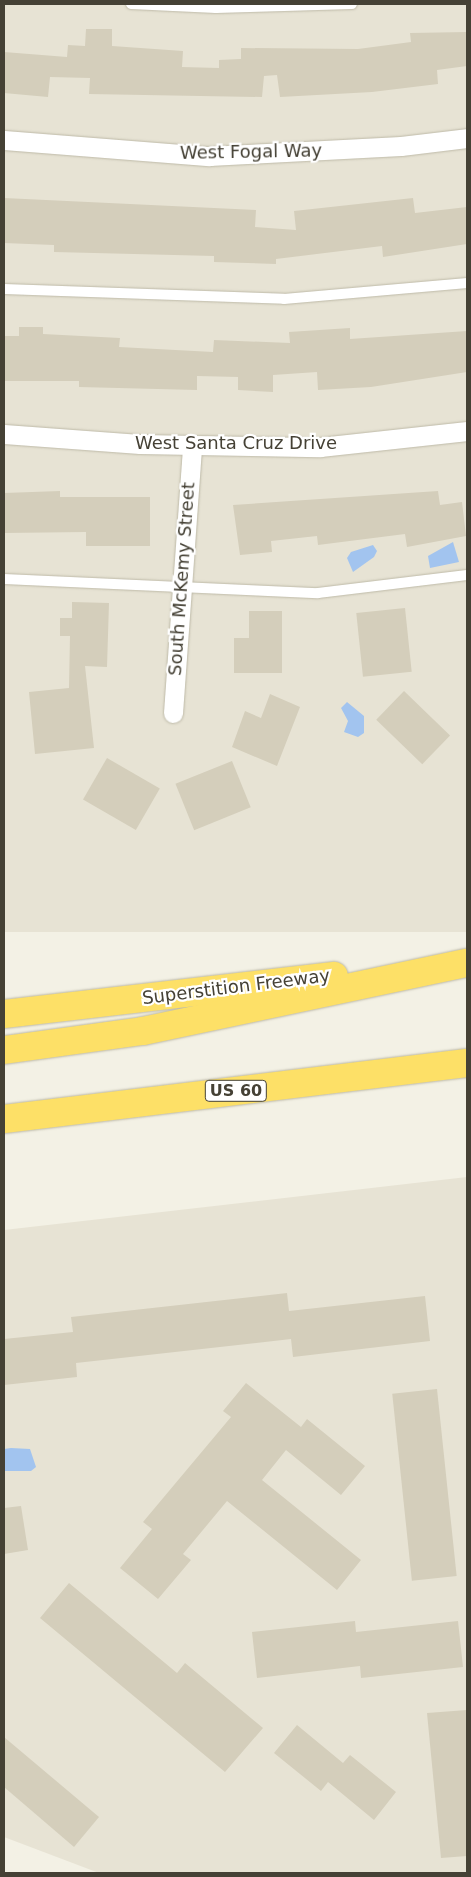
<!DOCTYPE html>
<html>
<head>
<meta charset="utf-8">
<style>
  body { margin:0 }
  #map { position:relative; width:471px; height:1877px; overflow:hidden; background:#f3f1e5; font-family:"DejaVu Sans",sans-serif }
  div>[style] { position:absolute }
  .residential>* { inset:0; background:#e7e3d4; transform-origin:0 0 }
  .water>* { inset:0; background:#a2c4ef }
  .building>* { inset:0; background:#d4cebb; transform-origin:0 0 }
  .roads { filter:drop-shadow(0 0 1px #bebaa8) drop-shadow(0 0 1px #bebaa8) }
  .service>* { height:10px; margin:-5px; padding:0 5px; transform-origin:5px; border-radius:5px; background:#fff }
  .minor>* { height:19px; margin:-9.5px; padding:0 9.5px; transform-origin:9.5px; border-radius:9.5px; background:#fff }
  .motorway>* { height:28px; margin:-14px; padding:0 14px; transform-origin:14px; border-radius:14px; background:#fde067 }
  span { translate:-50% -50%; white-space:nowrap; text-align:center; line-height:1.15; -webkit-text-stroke:4.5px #fff; paint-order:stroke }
  .shield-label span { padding:1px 4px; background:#fff; border:1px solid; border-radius:4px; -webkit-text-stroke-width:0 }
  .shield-label { font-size:16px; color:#454135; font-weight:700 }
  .street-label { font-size:18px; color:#454135 }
  .frame { position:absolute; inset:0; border:5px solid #454135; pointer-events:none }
</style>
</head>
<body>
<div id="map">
  <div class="residential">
    <div style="left:4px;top:4px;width:463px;height:928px"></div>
    <div style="clip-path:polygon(467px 1177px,467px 1873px,99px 1873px,4px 1837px,4px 1230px)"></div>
  </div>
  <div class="water">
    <div style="clip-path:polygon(453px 542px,459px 562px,430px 568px,428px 556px)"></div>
    <div style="clip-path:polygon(373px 545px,377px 551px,374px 557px,353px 572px,347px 558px,351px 552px)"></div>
    <div style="clip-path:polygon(347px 702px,364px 716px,364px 733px,358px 737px,344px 732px,348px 721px,341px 708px)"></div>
    <div style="clip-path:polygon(11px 1448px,30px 1449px,36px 1467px,31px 1471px,4px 1471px,4px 1449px)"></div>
  </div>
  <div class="building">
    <div style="clip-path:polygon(86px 29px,112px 29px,112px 46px,183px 51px,182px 67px,219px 68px,219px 60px,241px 59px,241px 48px,358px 49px,411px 42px,410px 33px,467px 32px,467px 66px,437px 70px,438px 84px,372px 92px,280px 97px,277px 75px,264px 76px,262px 97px,89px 94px,90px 78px,50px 77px,48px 97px,4px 93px,4px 52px,67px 57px,68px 45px,85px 46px)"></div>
    <div style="clip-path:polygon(4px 198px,256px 210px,255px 227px,296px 230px,294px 211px,413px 198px,415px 213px,467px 207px,467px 244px,383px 257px,382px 246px,276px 259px,276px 264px,214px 262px,214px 256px,54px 252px,54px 245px,4px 243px)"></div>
    <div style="clip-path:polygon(19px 327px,43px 327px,43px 334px,120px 338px,119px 347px,213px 352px,214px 340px,290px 343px,289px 332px,350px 328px,350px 339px,467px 331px,467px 372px,371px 387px,318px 390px,317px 372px,273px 375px,273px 392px,238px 390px,238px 377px,197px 376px,197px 390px,79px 387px,79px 381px,4px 381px,4px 336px,19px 336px)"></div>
    <div style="clip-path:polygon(60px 491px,60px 497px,150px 497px,150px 546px,86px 546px,86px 532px,4px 533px,4px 493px)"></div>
    <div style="clip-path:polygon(438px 491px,440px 505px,462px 502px,466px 536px,407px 547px,405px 534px,318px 545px,317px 536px,271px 541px,272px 552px,240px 555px,233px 505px)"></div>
    <div style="clip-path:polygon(72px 602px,109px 603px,107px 667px,85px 666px,94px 748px,35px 754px,29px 692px,69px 688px,70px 636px,60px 636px,60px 618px,72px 618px)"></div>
    <div style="left:405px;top:608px;width:64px;height:49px;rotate:84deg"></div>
    <div style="clip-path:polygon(249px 611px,282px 611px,282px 673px,234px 673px,234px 638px,249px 638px)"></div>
    <div style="left:404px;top:691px;width:64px;height:40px;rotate:44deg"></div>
    <div style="clip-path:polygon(270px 694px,300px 707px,277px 766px,232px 747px,245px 711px,261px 718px)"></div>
    <div style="left:107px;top:758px;width:61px;height:48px;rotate:30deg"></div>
    <div style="left:232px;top:761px;width:50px;height:61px;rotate:68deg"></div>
    <div style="clip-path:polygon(287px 1293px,289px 1311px,425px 1296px,430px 1341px,293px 1357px,291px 1339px,76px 1363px,77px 1377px,4px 1385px,4px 1339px,73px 1332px,71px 1317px)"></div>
    <div style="clip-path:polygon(246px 1383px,301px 1427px,307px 1419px,365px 1466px,341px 1495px,286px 1450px,262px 1480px,361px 1560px,337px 1590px,227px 1501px,183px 1554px,191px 1560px,158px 1599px,120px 1568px,152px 1529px,143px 1522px,231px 1417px,223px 1411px)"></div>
    <div style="left:437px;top:1389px;width:188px;height:45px;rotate:84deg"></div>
    <div style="clip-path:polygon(21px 1506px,28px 1550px,4px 1554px,4px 1508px)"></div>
    <div style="clip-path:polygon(69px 1583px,177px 1673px,185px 1663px,263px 1728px,225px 1772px,40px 1618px)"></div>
    <div style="clip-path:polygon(355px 1621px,356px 1632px,458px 1621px,463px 1667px,361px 1678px,360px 1666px,257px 1678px,252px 1632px)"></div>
    <div style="clip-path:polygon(467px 1710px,467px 1856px,441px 1858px,427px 1713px)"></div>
    <div style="clip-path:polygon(297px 1725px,343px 1763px,350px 1755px,396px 1792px,374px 1820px,328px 1782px,321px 1791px,274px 1753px)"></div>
    <div style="clip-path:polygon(4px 1737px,99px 1817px,74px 1847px,4px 1787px)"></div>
  </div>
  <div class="roads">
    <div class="service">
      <div style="left:131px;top:4px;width:85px;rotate:2.7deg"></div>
      <div style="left:216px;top:8px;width:136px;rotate:-1.7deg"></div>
      <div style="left:4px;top:289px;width:280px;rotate:2deg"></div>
      <div style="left:284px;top:299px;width:184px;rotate:-5deg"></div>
      <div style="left:4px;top:579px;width:314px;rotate:2.6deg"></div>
      <div style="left:318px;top:593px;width:150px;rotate:-6.9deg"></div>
    </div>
    <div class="minor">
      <div style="left:4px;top:140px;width:206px;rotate:4.5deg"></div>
      <div style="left:209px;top:156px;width:192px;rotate:-3deg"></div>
      <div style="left:401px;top:146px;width:66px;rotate:-6.9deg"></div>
      <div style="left:4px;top:434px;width:136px;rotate:4.2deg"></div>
      <div style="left:140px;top:444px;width:180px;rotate:1deg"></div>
      <div style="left:320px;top:447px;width:148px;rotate:-6.2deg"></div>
      <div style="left:173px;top:713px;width:268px;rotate:-85.9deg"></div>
    </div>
    <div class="motorway">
      <div style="left:4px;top:1014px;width:332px;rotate:-6.6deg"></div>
      <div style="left:4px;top:1050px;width:140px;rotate:-7.8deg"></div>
      <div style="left:143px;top:1031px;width:331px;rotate:-11.9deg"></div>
      <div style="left:4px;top:1119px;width:466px;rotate:-6.9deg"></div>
    </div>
  </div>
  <div class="shield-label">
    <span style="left:236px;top:1091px">US 60</span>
  </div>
  <div class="street-label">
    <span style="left:251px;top:152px;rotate:-1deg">West Fogal Way</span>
    <span style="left:236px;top:443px">West Santa Cruz Drive</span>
    <span style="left:182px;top:579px;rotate:-86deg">South McKemy Street</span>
    <span style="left:236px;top:987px;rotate:-7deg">Superstition Freeway</span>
  </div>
  <div class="frame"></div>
</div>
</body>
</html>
